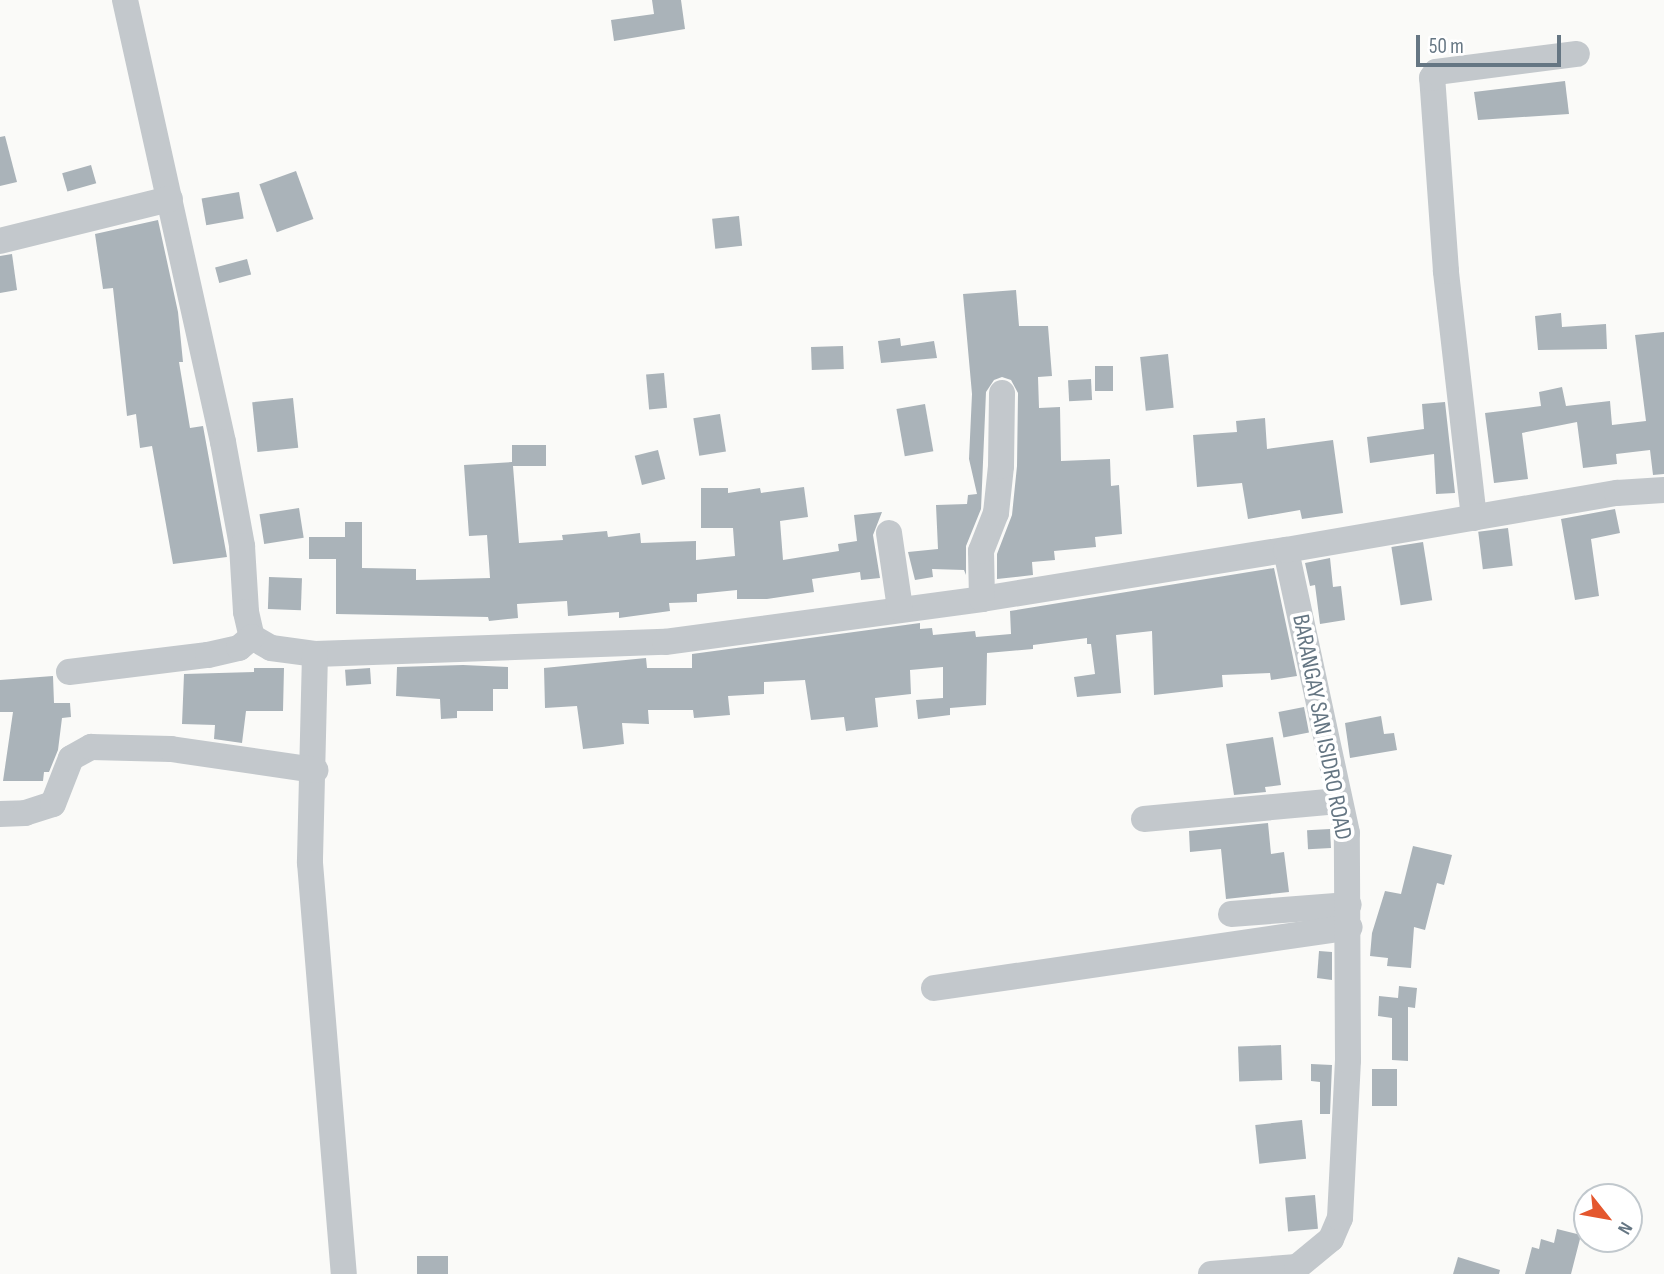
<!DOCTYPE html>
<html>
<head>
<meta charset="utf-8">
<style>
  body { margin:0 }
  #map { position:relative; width:1664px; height:1274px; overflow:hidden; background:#fafaf8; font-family:"Sofia Sans Condensed",sans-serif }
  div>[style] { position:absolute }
  .building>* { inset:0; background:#aab3b9; transform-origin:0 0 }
  .minor>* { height:26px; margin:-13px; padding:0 13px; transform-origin:13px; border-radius:13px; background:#c3c8cc }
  span { translate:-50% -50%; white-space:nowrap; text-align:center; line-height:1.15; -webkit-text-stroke:7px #fff; paint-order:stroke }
  .street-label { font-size:24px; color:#657683 }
  .north { position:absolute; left:1573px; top:1183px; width:70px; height:70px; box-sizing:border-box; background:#fff; border:2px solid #c1c8cd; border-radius:50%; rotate:121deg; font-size:19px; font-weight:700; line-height:28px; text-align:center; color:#657683 }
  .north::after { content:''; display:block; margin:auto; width:24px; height:32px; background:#e4572e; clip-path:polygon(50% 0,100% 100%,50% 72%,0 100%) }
  .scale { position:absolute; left:1416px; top:35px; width:145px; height:32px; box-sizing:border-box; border:4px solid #657683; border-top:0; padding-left:9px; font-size:21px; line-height:24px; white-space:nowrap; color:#657683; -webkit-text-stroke:5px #fff; paint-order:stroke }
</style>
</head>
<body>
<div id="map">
  <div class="building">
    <div style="clip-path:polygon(652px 0,681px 0,685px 29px,614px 41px,611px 20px,654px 14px)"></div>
    <div style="clip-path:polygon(1565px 81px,1569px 114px,1478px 120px,1474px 92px)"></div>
    <div style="clip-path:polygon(5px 136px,17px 182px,0 186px,0 137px)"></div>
    <div style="left:91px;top:165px;width:19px;height:30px;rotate:74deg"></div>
    <div style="left:296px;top:171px;width:51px;height:39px;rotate:70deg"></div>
    <div style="left:239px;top:192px;width:27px;height:38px;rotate:80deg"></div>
    <div style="left:739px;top:216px;width:30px;height:27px;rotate:84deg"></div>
    <div style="clip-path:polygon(158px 220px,178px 312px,183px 362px,179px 362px,190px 428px,203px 426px,227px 557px,173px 564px,152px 446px,140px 448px,136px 414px,127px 416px,113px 288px,103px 289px,95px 234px)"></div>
    <div style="clip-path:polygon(12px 254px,17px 290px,0 293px,0 256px)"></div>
    <div style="left:247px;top:259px;width:16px;height:33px;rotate:75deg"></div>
    <div style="clip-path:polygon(1016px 290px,1019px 326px,1048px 326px,1052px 376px,1038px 377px,1039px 408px,1060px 407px,1061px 461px,1110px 459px,1111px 486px,1119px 485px,1122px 534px,1095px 537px,1096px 547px,1054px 551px,1055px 560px,1032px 562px,1033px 575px,997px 579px,997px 554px,1012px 515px,1017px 466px,1018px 393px,1011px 380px,1002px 377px,994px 380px,986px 392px,981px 509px,966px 546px,966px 575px,964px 570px,932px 569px,933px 577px,915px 580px,908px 552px,938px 549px,936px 505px,967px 504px,968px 495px,977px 494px,969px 459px,972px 394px,963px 294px)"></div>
    <div style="clip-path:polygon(1561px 313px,1562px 327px,1606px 324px,1607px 349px,1538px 350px,1535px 316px)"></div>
    <div style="clip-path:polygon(1664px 332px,1664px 474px,1653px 475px,1650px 450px,1616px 454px,1617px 464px,1583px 468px,1577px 422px,1522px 433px,1528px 479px,1494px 483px,1485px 413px,1541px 406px,1539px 392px,1562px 387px,1566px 406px,1610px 401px,1612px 425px,1646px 421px,1635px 335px)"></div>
    <div style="clip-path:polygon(900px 338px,901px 346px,934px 341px,937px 358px,881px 363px,878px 341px)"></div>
    <div style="left:843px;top:346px;width:23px;height:32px;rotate:88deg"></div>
    <div style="left:1168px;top:354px;width:54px;height:28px;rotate:84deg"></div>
    <div style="left:1095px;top:366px;width:18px;height:25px"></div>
    <div style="left:664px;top:373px;width:35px;height:18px;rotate:85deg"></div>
    <div style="left:1091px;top:379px;width:21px;height:23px;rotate:87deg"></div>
    <div style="left:293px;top:398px;width:50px;height:41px;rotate:84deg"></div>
    <div style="clip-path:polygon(1445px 402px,1455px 493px,1436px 494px,1434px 454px,1370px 463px,1367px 437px,1424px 429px,1422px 404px)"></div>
    <div style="left:925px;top:404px;width:48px;height:29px;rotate:80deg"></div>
    <div style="left:720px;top:414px;width:38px;height:27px;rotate:81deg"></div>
    <div style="clip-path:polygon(1265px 418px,1267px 449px,1333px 440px,1343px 513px,1302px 519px,1300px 510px,1248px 519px,1242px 483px,1197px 487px,1193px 435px,1237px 432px,1236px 421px)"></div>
    <div style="clip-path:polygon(512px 445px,546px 445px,546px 466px,513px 466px,519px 543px,563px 540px,562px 535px,607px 531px,608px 537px,640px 533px,641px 543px,696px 541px,696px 560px,735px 556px,733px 528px,701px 528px,701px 488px,728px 488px,728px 493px,760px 488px,761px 493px,804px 487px,808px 517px,780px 521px,783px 560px,839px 551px,838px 544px,857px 541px,854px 515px,882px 512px,873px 535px,880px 578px,861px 580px,860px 572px,812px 579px,814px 592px,767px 599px,737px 599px,737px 590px,697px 594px,697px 602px,669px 603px,670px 611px,619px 618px,619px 612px,568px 616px,567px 601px,517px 604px,518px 618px,489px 621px,488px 617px,336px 614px,336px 559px,309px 559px,309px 537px,345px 537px,345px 522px,362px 522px,362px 568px,416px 569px,416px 580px,490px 578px,487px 535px,469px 536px,464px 465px,512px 462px)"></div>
    <div style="left:658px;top:450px;width:30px;height:24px;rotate:76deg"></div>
    <div style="left:299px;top:508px;width:30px;height:40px;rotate:81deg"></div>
    <div style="clip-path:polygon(1615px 509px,1620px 533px,1591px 539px,1599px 596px,1575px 600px,1561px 519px)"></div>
    <div style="left:1508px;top:528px;width:38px;height:30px;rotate:83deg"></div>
    <div style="left:1423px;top:542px;width:59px;height:32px;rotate:81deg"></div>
    <div style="clip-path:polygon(1330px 558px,1333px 587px,1341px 586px,1345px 620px,1320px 624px,1315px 585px,1310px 586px,1305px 563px)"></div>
    <div style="clip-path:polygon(1274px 568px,1297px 676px,1271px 680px,1270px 673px,1222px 675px,1223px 687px,1154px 695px,1152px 631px,1116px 635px,1121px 693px,1077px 697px,1074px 677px,1095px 674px,1091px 644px,1087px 644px,1087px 638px,1033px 645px,1033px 649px,987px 653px,986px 705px,950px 708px,950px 715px,918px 719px,916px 700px,943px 698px,943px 667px,910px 670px,911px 694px,875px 698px,878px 727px,846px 731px,844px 717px,811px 720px,805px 680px,764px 682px,764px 694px,728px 696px,730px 715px,694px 718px,693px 710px,648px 710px,649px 724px,622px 723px,624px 744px,602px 747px,583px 749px,577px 706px,545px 708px,544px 668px,646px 658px,647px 668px,692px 668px,692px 654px,920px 623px,920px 629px,932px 628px,933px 635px,975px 631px,976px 637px,1011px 634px,1010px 611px)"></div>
    <div style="left:269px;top:577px;width:33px;height:32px;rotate:2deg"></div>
    <div style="clip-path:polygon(463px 665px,508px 667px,508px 689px,493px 689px,493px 711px,457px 711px,457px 718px,441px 719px,440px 699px,396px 696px,397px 667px)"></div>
    <div style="clip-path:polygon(254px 668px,284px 668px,283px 711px,246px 711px,242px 743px,214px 739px,215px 725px,182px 724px,184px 674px,254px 672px)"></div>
    <div style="left:370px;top:668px;width:16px;height:25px;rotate:86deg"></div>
    <div style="clip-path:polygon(53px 676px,54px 703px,70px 703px,71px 717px,62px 718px,58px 750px,49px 772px,44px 772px,43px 781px,3px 781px,13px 712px,0 712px,0 680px)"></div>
    <div style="left:1304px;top:707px;width:26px;height:26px;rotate:79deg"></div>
    <div style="clip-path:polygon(1381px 716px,1384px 734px,1394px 733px,1397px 750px,1350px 758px,1345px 723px)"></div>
    <div style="clip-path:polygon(1273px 737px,1281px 785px,1265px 787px,1266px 792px,1234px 795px,1226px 744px)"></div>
    <div style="clip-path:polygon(1268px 823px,1271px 854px,1284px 852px,1289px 892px,1226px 899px,1221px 849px,1190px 852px,1189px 831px)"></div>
    <div style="left:1330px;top:829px;width:19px;height:23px;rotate:87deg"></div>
    <div style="clip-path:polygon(1413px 846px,1452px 855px,1444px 885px,1437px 883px,1425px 930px,1414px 927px,1411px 968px,1387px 966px,1388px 958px,1370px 956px,1372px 933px,1385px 891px,1401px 894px)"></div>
    <div style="clip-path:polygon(1319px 951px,1332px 952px,1332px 980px,1317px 978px)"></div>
    <div style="clip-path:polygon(1399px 986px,1417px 988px,1415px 1008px,1408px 1007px,1408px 1061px,1392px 1060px,1392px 1018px,1378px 1016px,1379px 996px,1398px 998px)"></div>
    <div style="left:1281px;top:1045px;width:35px;height:43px;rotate:88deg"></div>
    <div style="clip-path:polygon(1311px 1064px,1332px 1065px,1330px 1114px,1320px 1114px,1320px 1082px,1311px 1081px)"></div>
    <div style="left:1372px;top:1069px;width:25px;height:37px"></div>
    <div style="left:1302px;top:1120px;width:39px;height:47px;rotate:84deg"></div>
    <div style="left:1315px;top:1195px;width:34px;height:30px;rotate:85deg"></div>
    <div style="clip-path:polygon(1557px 1229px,1581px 1235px,1571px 1274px,1525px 1274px,1532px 1247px,1539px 1249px,1541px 1239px,1554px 1243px)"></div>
    <div style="left:417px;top:1256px;width:31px;height:18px"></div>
    <div style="clip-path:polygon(1458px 1257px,1500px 1270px,1499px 1274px,1453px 1274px)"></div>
  </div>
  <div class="minor">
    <div style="left:125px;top:0;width:453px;rotate:77.5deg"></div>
    <div style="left:223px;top:442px;width:106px;rotate:79.6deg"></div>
    <div style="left:242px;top:546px;width:66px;rotate:86.5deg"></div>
    <div style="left:246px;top:612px;width:26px;rotate:77deg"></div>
    <div style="left:252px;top:637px;width:22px;rotate:30deg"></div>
    <div style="left:271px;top:648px;width:44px;rotate:7.8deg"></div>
    <div style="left:315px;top:654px;width:350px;rotate:-2deg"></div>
    <div style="left:665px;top:642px;width:320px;rotate:-7.7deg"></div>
    <div style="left:982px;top:599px;width:308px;rotate:-9.2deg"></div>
    <div style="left:0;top:241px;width:175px;rotate:-13.9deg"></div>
    <div style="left:1474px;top:518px;width:249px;rotate:-96.5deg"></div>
    <div style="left:1446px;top:271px;width:194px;rotate:-94.1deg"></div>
    <div style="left:1432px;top:78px;width:7px;rotate:-56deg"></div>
    <div style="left:1436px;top:72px;width:142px;rotate:-7.3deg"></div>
    <div style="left:889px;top:533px;width:76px;rotate:81.7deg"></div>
    <div style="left:982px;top:599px;width:48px;rotate:-91.2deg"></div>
    <div style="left:981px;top:551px;width:41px;rotate:-68.5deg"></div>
    <div style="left:996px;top:513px;width:47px;rotate:-83.9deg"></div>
    <div style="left:1001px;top:466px;width:73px;rotate:-89.2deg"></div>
    <div style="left:315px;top:654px;width:209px;rotate:91.4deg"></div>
    <div style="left:310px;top:863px;width:412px;rotate:85.3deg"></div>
    <div style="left:69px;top:672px;width:140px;rotate:-7deg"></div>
    <div style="left:208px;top:655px;width:32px;rotate:-13deg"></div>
    <div style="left:239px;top:648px;width:17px;rotate:-40deg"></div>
    <div style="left:0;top:814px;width:25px;rotate:-2deg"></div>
    <div style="left:25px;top:813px;width:29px;rotate:-18deg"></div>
    <div style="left:53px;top:804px;width:49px;rotate:-68.6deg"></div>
    <div style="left:71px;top:758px;width:23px;rotate:-29deg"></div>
    <div style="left:91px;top:747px;width:80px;rotate:1.4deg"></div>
    <div style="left:171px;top:749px;width:146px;rotate:8.3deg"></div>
    <div style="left:1144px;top:819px;width:195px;rotate:-5.3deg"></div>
    <div style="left:1231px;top:914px;width:118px;rotate:-4.4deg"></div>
    <div style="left:934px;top:988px;width:420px;rotate:-8.3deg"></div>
    <div style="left:1211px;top:1274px;width:86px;rotate:-4.7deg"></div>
    <div style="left:1297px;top:1267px;width:44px;rotate:-39.5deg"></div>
    <div style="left:1331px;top:1239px;width:23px;rotate:-67deg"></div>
    <div style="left:1340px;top:1218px;width:158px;rotate:-87.1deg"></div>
    <div style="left:1348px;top:1060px;width:227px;rotate:-90.3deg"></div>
    <div style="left:1347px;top:833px;width:289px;rotate:-102.2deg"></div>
    <div style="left:1286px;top:550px;width:336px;rotate:-9.8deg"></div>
    <div style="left:1617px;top:493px;width:47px;rotate:-3.7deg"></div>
  </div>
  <div class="street-label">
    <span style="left:1322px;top:727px;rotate:79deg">BARANGAY SAN ISIDRO ROAD</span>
  </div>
  <div class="north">N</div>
  <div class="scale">50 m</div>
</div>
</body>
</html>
